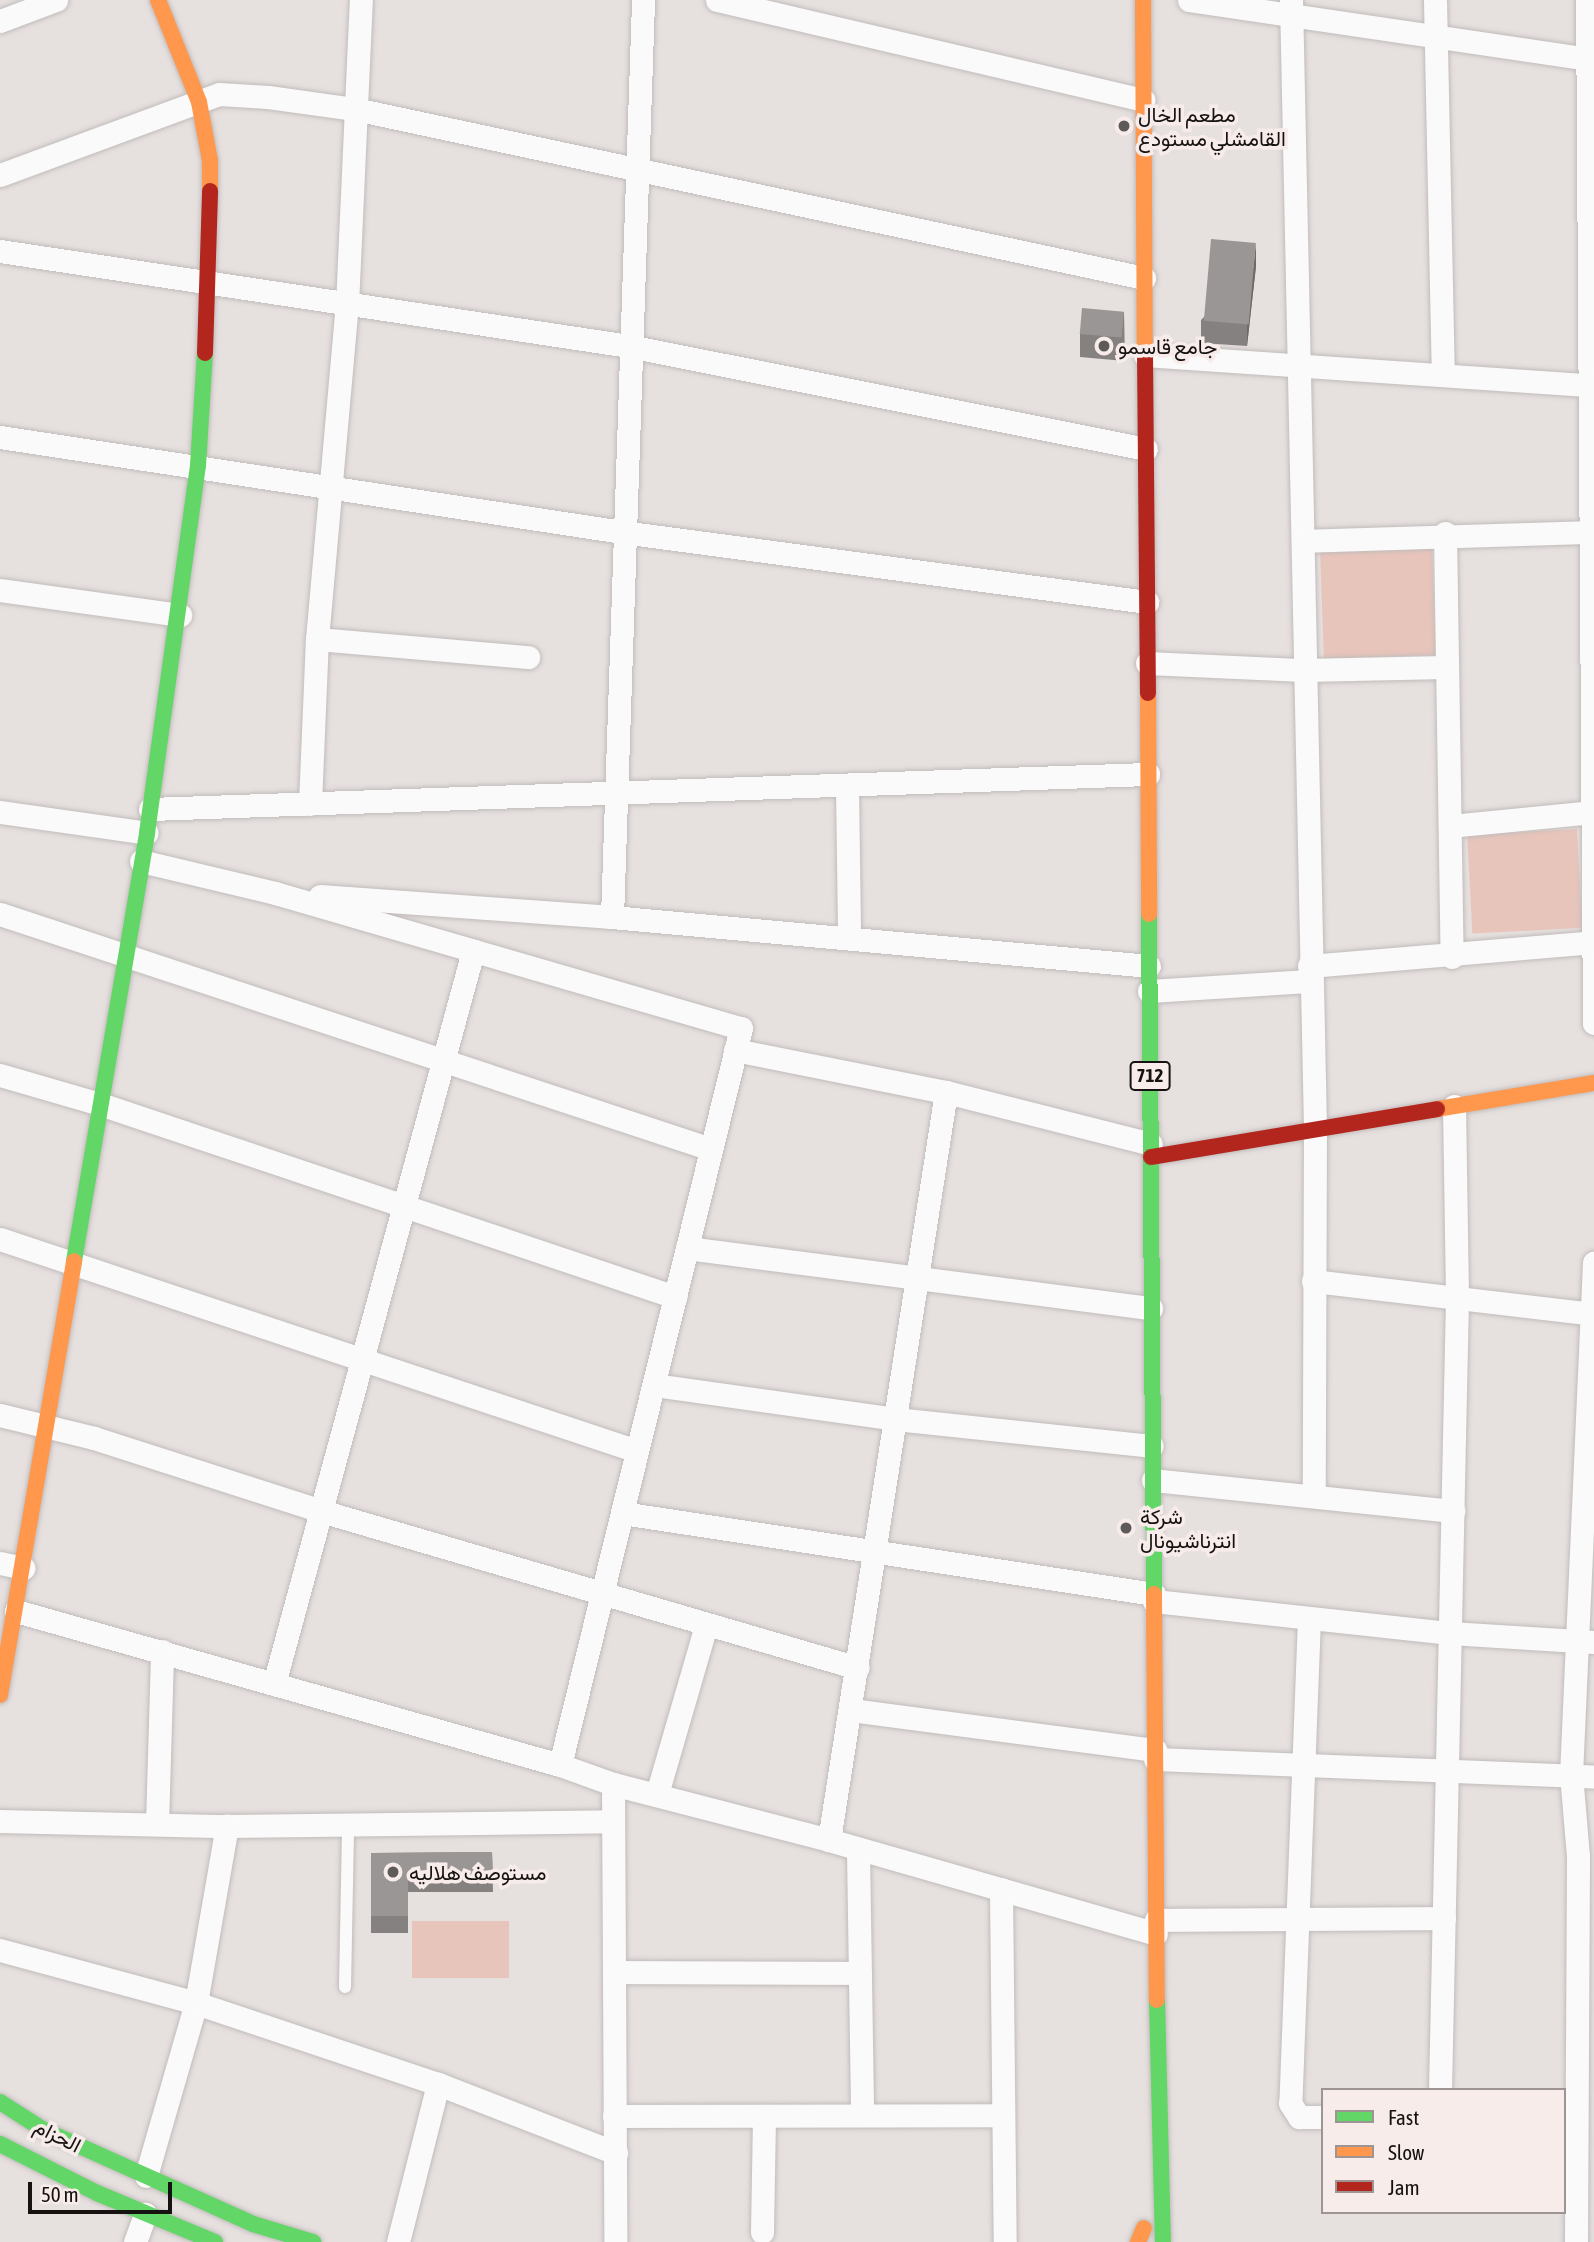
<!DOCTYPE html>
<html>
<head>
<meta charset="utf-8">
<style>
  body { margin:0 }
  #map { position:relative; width:1594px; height:2242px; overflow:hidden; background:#e6e0df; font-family:"Asap Condensed",Vazirmatn,sans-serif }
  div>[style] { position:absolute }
  .green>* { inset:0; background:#e8c5bb; transform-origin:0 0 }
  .roads { filter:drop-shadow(0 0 2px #c1bcbb) drop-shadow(0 0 2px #c1bcbb) }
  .lane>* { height:12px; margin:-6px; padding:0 6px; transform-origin:6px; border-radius:6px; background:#fbfafa }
  .street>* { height:23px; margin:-11.5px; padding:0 11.5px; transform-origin:11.5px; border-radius:11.5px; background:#fbfafa }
  .fast>* { height:16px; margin:-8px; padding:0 8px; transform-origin:8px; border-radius:8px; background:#63d668 }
  .slow>* { height:16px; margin:-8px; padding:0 8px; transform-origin:8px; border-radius:8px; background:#ff974d }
  .jam>* { height:16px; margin:-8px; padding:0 8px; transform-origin:8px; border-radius:8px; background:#b3261e }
  .wall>* { inset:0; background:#848180 }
  .shaded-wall>* { inset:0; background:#6c6968 }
  .building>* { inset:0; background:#9a9695; transform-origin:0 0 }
  .dots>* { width:19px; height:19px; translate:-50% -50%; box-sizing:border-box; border:4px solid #f7ece9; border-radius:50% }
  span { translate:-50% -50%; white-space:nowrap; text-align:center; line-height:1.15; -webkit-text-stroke:7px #f7ece9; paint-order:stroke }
  .shield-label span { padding:2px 5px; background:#f7ece9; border:2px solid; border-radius:5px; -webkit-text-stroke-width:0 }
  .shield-label { font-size:19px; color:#151211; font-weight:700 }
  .poi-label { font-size:21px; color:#151211 }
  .left { translate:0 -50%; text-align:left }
  .street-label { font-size:21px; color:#151211 }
  .legend { position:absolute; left:1321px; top:2088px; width:245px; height:126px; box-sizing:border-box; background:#f7ece9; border:2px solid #9d9593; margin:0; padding:9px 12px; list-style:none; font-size:21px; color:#151211 }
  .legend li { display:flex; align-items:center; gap:14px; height:35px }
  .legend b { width:35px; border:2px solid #9d9593 }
  .scale { position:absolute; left:28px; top:2182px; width:144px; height:32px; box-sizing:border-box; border:4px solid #151211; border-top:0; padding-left:9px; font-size:21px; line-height:24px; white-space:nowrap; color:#151211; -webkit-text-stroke:5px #f7ece9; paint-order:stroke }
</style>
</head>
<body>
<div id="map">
  <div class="green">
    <div style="left:1432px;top:547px;width:108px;height:112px;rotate:88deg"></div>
    <div style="left:1577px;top:829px;width:99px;height:110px;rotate:87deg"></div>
    <div style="left:412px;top:1921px;width:97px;height:57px"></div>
  </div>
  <div class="roads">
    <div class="lane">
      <div style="left:345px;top:1987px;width:162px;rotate:-88.9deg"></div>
    </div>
    <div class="street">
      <div style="left:717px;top:0;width:438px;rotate:13.2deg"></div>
      <div style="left:1189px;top:0;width:409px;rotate:8.4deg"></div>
      <div style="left:1291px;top:0;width:1129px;rotate:88.78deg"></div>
      <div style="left:1315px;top:1129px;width:367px;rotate:90.2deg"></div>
      <div style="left:1435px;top:0;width:375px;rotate:88.8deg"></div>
      <div style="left:1587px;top:0;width:1023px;rotate:89.61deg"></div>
      <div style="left:0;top:21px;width:60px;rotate:-20.6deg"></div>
      <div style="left:0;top:175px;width:233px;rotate:-20.3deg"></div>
      <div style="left:219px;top:94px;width:49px;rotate:3.5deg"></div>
      <div style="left:268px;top:97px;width:88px;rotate:7.9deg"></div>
      <div style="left:355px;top:109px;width:807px;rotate:12.09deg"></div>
      <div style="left:0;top:251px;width:636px;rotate:8.59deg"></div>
      <div style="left:629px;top:346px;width:527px;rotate:11.27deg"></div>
      <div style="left:1145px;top:355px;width:450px;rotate:3.9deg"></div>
      <div style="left:0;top:437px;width:629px;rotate:8.68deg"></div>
      <div style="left:622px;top:532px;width:530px;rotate:7.59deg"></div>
      <div style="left:1445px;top:533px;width:424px;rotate:89.1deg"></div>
      <div style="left:1303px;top:541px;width:287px;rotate:-1.8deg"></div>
      <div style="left:0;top:590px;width:182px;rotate:7.9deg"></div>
      <div style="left:317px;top:639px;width:212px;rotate:4.9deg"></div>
      <div style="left:1147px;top:663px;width:157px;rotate:2.6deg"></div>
      <div style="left:1304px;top:670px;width:142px;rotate:-1.2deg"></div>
      <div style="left:847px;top:787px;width:150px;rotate:89.2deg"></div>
      <div style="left:310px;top:804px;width:165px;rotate:-87.6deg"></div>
      <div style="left:317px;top:639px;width:335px;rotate:-84.9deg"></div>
      <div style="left:347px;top:305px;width:305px;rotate:-87.4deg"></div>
      <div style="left:150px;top:809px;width:999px;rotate:-2.01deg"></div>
      <div style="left:0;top:812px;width:148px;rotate:8.1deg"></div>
      <div style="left:1450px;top:826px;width:145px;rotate:-5.6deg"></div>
      <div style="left:141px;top:861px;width:138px;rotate:13.4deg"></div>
      <div style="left:275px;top:893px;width:485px;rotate:16.2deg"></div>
      <div style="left:741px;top:1028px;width:759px;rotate:103.8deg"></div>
      <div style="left:320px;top:896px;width:293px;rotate:4.1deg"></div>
      <div style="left:612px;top:917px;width:539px;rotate:5.21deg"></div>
      <div style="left:0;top:914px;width:749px;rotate:18.29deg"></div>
      <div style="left:612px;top:917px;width:918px;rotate:-88.06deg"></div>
      <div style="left:1309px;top:966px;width:286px;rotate:-4.8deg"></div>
      <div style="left:1149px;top:991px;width:160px;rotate:-3.6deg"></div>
      <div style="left:735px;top:1050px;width:215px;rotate:11.3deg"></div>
      <div style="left:946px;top:1092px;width:211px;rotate:14.2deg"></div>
      <div style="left:0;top:1075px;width:104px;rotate:16.2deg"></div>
      <div style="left:100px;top:1104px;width:607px;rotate:18.55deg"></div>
      <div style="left:0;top:1239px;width:671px;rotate:18.41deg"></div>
      <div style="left:687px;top:1248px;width:468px;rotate:7.4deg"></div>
      <div style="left:1313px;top:1281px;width:283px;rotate:6.7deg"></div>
      <div style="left:654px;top:1385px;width:243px;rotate:8deg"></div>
      <div style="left:895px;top:1419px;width:258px;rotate:6deg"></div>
      <div style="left:0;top:1415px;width:97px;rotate:13.7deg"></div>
      <div style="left:94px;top:1438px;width:238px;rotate:17.8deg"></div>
      <div style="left:321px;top:1511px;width:559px;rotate:16.3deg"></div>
      <div style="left:1153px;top:1480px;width:302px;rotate:5.9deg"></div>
      <div style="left:622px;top:1513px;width:538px;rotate:8.66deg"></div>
      <div style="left:0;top:1563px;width:24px;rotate:12deg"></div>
      <div style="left:1154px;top:1601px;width:298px;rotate:6.2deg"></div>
      <div style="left:1450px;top:1633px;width:144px;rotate:3.6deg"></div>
      <div style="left:16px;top:1611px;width:565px;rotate:15.81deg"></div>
      <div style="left:560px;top:1765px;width:56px;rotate:19.7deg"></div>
      <div style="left:613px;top:1784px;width:223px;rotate:14.5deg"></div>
      <div style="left:829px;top:1840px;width:340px;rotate:16deg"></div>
      <div style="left:1309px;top:1618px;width:485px;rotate:92.2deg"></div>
      <div style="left:1290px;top:2103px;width:17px;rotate:57deg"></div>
      <div style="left:1299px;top:2117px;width:24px"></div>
      <div style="left:274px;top:1684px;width:760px;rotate:-74.81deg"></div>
      <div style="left:851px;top:1710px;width:307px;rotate:7.5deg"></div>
      <div style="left:1155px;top:1759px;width:439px;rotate:2.3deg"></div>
      <div style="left:613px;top:1784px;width:458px;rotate:89.7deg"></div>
      <div style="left:657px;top:1794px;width:176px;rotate:-73.8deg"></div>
      <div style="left:0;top:1821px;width:227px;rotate:1.3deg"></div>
      <div style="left:227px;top:1826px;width:386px;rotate:-0.7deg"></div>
      <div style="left:157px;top:1824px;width:173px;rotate:-88.3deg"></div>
      <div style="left:829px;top:1840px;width:757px;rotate:-81.11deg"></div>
      <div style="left:858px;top:1851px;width:264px;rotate:89.1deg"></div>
      <div style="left:1001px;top:1889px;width:353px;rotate:89.4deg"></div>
      <div style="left:1156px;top:1920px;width:288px;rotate:-0.4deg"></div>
      <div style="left:0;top:1950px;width:203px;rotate:15.1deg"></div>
      <div style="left:196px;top:2003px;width:255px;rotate:18.5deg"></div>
      <div style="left:438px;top:2084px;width:191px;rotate:21.2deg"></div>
      <div style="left:614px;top:1972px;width:246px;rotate:0.2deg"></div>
      <div style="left:1440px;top:2090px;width:794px;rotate:-88.77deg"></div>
      <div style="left:1457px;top:1296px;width:190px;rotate:-90.9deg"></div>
      <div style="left:614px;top:2116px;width:389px;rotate:-0.1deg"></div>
      <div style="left:146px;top:2176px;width:180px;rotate:-73.9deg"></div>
      <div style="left:196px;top:2003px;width:180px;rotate:-80.1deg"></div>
      <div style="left:762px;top:2232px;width:116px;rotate:-89deg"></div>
      <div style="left:135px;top:2242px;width:30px;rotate:-70deg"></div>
      <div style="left:398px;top:2242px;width:163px;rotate:-75.8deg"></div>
      <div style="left:1576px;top:2242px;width:386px;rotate:-89.7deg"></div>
      <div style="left:1578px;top:1856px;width:81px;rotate:-94.9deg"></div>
      <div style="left:1571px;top:1775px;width:513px;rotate:-87.43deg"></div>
    </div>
    <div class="fast">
      <div style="left:1149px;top:914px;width:680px;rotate:89.58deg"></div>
      <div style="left:74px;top:1261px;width:434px;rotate:-80.3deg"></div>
      <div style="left:147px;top:833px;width:371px;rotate:-82.1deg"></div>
      <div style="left:198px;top:466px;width:113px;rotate:-86.5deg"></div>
      <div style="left:1157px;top:2000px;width:242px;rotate:88.6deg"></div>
      <div style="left:0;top:2102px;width:52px;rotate:32.5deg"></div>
      <div style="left:44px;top:2130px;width:229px;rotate:24.2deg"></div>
      <div style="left:253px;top:2224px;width:63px;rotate:16.7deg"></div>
      <div style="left:0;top:2144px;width:109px;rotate:26.8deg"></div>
      <div style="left:97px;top:2193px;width:128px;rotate:22.6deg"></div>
    </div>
    <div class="slow">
      <div style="left:158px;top:0;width:110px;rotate:68.1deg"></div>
      <div style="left:199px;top:102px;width:60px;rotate:79.4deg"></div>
      <div style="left:210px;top:161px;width:30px;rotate:90deg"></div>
      <div style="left:1143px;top:0;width:354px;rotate:89.7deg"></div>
      <div style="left:1148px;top:693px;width:221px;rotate:89.7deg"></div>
      <div style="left:1437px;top:1109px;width:159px;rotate:-9.4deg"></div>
      <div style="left:1154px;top:1594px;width:406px;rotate:89.6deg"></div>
      <div style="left:0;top:1695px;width:440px;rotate:-80.3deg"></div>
      <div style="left:1138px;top:2242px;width:15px;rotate:-67deg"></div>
    </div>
    <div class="jam">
      <div style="left:205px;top:353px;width:162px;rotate:-88.2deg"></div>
      <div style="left:1145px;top:354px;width:339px;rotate:89.5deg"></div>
      <div style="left:1151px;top:1157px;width:290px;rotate:-9.5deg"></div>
    </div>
  </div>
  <div class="wall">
    <div style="clip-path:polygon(1256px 266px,1247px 346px,1201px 343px,1201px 320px)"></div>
    <div style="clip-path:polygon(1124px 312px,1125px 361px,1080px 357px,1080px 334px)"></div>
    <div style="clip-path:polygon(492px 1852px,493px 1892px,408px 1892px,408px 1933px,371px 1933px,371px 1853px)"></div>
  </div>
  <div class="shaded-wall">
    <div style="clip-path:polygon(1256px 243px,1256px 266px,1247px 346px,1247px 323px)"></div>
  </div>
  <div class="building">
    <div style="left:1211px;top:239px;width:45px;height:82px;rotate:5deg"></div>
    <div style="left:1082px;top:308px;width:42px;height:26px;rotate:5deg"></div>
    <div style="clip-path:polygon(492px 1852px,493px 1874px,408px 1875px,408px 1916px,371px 1916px,371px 1853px)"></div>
  </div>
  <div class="dots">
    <div style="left:1124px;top:126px;background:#5e5a59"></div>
    <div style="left:1104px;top:346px;background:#5e5a59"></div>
    <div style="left:1126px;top:1528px;background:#5e5a59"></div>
    <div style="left:393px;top:1872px;background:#5e5a59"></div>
  </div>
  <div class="shield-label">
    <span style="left:1150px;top:1076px">712</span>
  </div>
  <div class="poi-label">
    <span class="left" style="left:1138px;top:126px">مطعم الخال<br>القامشلي مستودع</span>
    <span class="left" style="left:1118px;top:346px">جامع قاسمو</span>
    <span class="left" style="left:1140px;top:1528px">شركة<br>انترناشيونال</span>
    <span class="left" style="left:409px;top:1872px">مستوصف هلاليه</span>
  </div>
  <div class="street-label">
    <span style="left:58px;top:2135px;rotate:27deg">الحزام</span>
  </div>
  <ul class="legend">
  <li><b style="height:9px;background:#63d668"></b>Fast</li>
  <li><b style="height:9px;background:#ff974d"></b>Slow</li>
  <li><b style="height:9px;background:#b3261e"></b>Jam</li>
  </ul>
  <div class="scale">50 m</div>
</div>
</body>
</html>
